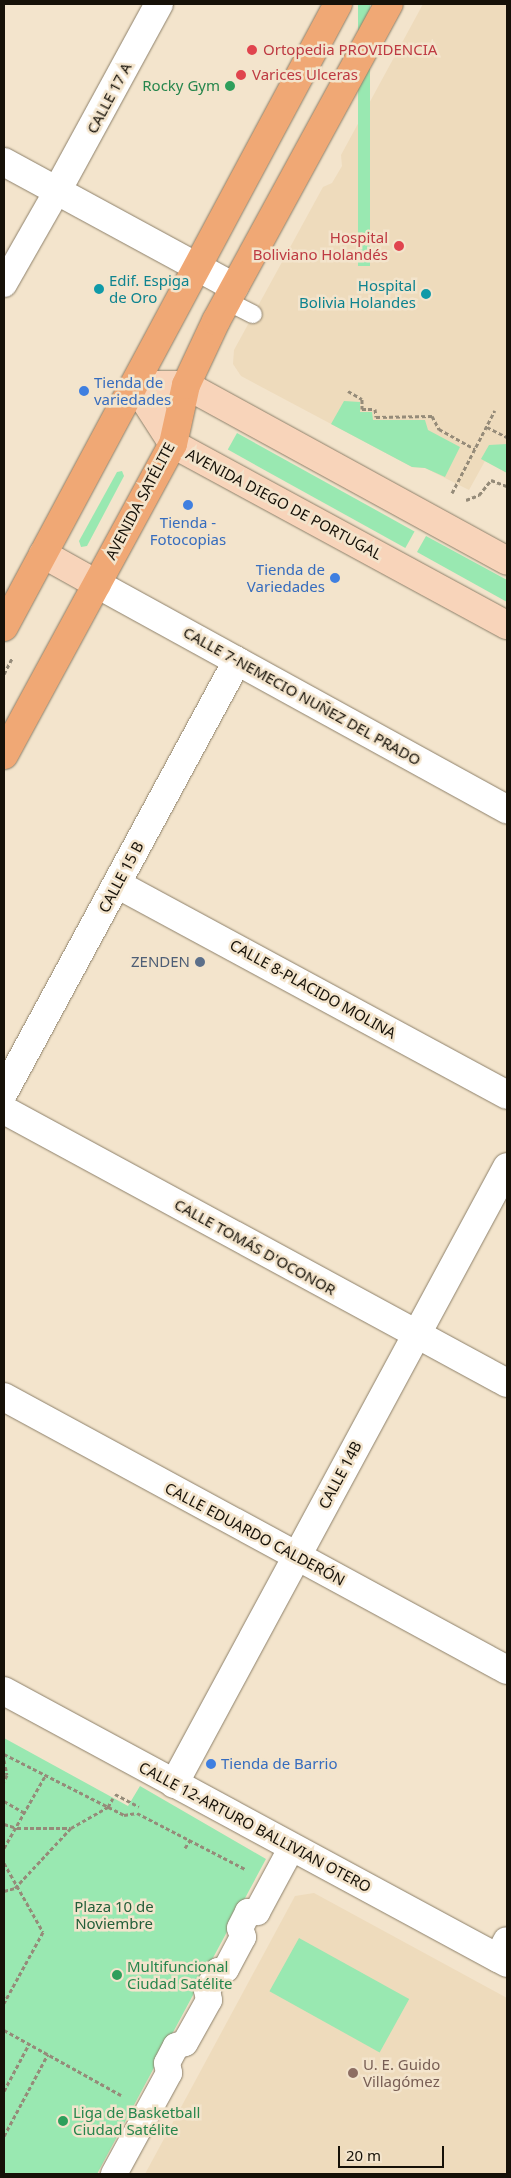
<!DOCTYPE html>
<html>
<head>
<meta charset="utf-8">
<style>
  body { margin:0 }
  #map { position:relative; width:511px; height:2178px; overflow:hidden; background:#f3e4cc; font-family:"Noto Sans",sans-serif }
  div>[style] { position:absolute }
  .built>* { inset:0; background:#eedbbc }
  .green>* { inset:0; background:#99e8b1; transform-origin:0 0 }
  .path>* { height:3px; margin-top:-1.5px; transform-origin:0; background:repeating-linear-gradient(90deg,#958b79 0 4px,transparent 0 6.5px) }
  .roads { filter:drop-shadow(0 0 1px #8d806a) drop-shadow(0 0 1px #8d806a) }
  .service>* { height:18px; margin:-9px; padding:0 9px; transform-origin:9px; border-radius:9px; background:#fff }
  .pedestrian>* { height:26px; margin:-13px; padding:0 13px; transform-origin:13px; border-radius:13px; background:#fff }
  .minor>* { height:28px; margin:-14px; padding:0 14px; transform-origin:14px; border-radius:14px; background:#fff }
  .tertiary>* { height:28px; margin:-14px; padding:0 14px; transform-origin:14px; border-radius:14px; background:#fff }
  .secondary>* { height:28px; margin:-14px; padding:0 14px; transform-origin:14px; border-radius:14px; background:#f8d4ba }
  .primary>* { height:28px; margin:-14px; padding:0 14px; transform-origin:14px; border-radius:14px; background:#f0a875 }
  .dots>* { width:14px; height:14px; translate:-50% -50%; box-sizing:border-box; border:2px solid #f3e4cc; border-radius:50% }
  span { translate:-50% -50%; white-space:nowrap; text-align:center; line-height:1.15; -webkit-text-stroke:5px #f3e4cc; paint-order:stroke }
  .health-label { font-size:15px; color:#be3a42 }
  .left { translate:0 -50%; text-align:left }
  .right { translate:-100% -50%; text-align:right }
  .leisure-label { font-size:15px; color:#27864d }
  .street-label { font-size:15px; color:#161108 }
  .culture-label { font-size:15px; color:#0d838f }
  .shop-label { font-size:15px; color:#366cbe }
  .service-label { font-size:15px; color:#4e5e75 }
  .park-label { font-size:15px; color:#235e39 }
  .education-label { font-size:15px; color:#785e54 }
  .frame { position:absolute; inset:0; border:5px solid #161108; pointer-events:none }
  .scale { position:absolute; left:338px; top:2146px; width:106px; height:22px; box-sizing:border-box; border:2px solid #161108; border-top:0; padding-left:6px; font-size:15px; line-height:18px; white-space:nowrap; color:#161108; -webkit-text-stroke:4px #f3e4cc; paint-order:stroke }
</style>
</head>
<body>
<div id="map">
  <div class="built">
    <div style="clip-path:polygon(423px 4px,507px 4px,507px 473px,485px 461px,469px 490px,425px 468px,412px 467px,241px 376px,233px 364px,234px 350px,323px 187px,332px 183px,342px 166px,341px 155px)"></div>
    <div style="clip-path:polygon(314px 1893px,507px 1998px,507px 2174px,145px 2174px,295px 1896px)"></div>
  </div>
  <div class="green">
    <div style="left:358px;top:4px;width:12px;height:262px"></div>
    <div style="clip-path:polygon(344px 401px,360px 402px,360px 412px,372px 412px,373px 420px,425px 420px,428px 430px,460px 447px,445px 477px,425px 468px,412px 467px,331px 424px)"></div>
    <div style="left:237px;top:433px;width:203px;height:19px;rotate:29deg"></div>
    <div style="clip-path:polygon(507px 444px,507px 473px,481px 459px,489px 445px)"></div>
    <div style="clip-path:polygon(122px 471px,124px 476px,87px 546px,81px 547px,79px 541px,117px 472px)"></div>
    <div style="clip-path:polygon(426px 536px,507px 580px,507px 602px,417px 552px)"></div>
    <div style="clip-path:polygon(4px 1738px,128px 1806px,140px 1786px,266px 1859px,97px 2174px,4px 2174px)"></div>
    <div style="left:299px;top:1938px;width:126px;height:61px;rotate:29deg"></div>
  </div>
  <div class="path">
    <div style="left:348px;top:391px;width:16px;rotate:30deg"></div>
    <div style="left:362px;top:399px;width:10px;rotate:90deg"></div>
    <div style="left:362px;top:409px;width:13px"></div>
    <div style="left:375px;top:409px;width:8px;rotate:83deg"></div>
    <div style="left:376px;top:417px;width:56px;rotate:-1deg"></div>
    <div style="left:432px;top:416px;width:15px;rotate:62deg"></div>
    <div style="left:439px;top:429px;width:41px;rotate:29.1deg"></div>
    <div style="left:487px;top:427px;width:22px;rotate:27deg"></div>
    <div style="left:452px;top:493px;width:93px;rotate:-62.6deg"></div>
    <div style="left:466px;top:500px;width:14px;rotate:-21deg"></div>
    <div style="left:479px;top:495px;width:19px;rotate:-51deg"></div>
    <div style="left:491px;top:480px;width:17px;rotate:21deg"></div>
    <div style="left:4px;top:674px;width:18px;rotate:-63deg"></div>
    <div style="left:4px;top:1754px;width:135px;rotate:26.9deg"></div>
    <div style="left:124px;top:1815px;width:13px;rotate:-9deg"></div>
    <div style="left:137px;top:1813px;width:122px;rotate:27.4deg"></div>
    <div style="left:4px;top:1760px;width:15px;rotate:79deg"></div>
    <div style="left:7px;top:1775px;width:7px;rotate:117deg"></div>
    <div style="left:115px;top:1794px;width:27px;rotate:28deg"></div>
    <div style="left:4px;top:1801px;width:24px;rotate:30deg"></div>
    <div style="left:4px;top:1824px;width:14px;rotate:17deg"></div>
    <div style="left:17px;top:1828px;width:53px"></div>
    <div style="left:4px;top:1848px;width:83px;rotate:-60.3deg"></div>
    <div style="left:185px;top:1848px;width:9px;rotate:-58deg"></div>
    <div style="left:4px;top:1863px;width:79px;rotate:60.5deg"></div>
    <div style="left:43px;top:1932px;width:81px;rotate:118.8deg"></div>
    <div style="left:4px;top:1891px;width:11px;rotate:-15deg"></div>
    <div style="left:15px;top:1888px;width:82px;rotate:-47deg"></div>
    <div style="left:71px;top:1828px;width:43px;rotate:-29.6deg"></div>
    <div style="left:108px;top:1807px;width:10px;rotate:-61deg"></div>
    <div style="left:4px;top:2030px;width:134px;rotate:29.1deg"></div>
    <div style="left:4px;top:2091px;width:53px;rotate:-62deg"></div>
    <div style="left:4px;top:2136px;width:93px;rotate:-61.8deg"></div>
  </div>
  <div class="roads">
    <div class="service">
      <div style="left:227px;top:301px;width:29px;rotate:27deg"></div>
    </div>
    <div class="pedestrian">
      <div style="left:4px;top:284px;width:107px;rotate:-60.3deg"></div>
      <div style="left:114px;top:2174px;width:115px;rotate:-61.4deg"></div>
      <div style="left:169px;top:2073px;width:10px;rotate:-101deg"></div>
      <div style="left:167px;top:2063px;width:19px;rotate:-62deg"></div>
      <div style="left:176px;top:2046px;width:9px;rotate:-18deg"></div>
      <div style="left:185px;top:2043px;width:49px;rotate:-60.8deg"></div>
      <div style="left:209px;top:2000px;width:10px;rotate:-101deg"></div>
      <div style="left:207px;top:1990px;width:22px;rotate:-60deg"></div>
      <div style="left:218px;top:1971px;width:8px;rotate:-14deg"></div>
      <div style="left:226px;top:1969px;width:36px;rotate:-62deg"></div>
      <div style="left:243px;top:1937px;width:9px;rotate:-108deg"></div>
      <div style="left:240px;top:1928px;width:18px;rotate:-63deg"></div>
      <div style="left:248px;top:1912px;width:9px"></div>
      <div style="left:257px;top:1912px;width:74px;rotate:-61.7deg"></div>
    </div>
    <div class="minor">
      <div style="left:57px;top:191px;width:213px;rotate:-61.4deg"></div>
      <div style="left:97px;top:584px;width:468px;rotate:28.8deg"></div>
      <div style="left:117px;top:884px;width:443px;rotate:28.4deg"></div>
      <div style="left:4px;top:1092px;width:490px;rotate:-61.6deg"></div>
      <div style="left:4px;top:1110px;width:572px;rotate:28.49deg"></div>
      <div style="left:4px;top:1397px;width:572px;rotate:28.49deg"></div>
      <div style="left:174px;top:1784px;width:701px;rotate:-61.64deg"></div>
      <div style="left:498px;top:1958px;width:19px;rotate:-62deg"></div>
    </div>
    <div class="tertiary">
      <div style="left:4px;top:162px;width:262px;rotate:28.5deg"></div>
      <div style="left:4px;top:1691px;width:572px;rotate:28.4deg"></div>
    </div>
    <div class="secondary">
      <div style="left:135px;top:385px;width:70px;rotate:57.2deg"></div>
      <div style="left:173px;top:444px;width:380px;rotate:28.5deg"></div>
      <div style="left:135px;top:385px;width:51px"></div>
      <div style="left:186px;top:385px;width:366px;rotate:28.7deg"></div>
      <div style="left:43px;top:554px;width:62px;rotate:29.1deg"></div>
    </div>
    <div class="primary">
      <div style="left:4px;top:627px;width:707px;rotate:-61.8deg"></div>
      <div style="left:4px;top:755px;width:354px;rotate:-61.5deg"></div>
      <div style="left:173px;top:444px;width:60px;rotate:-77.6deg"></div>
      <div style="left:186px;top:385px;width:71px;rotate:-64.9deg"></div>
      <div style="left:216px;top:321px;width:361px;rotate:-61.4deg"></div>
    </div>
  </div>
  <div class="dots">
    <div style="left:252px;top:50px;background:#e0444e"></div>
    <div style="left:241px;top:75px;background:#e0444e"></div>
    <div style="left:230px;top:86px;background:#2e9e5b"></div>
    <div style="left:399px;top:246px;background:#e0444e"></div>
    <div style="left:99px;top:289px;background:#0f9aa8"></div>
    <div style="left:426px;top:294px;background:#0f9aa8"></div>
    <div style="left:84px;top:391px;background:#3f7fe0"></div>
    <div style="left:188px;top:505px;background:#3f7fe0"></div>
    <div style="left:335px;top:578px;background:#3f7fe0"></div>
    <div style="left:200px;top:962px;background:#5c6f8a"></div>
    <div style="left:211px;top:1764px;background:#3f7fe0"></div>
    <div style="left:117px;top:1975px;background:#2e9e5b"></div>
    <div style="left:353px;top:2073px;background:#8d6e63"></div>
    <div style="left:63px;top:2121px;background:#2e9e5b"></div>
  </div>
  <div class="health-label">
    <span class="left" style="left:263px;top:50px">Ortopedia PROVIDENCIA</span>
    <span class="left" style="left:252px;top:75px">Varices Ulceras</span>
    <span class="right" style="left:388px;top:246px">Hospital<br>Boliviano Holandés</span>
  </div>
  <div class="leisure-label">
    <span class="right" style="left:220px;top:86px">Rocky Gym</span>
    <span class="left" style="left:127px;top:1975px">Multifuncional<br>Ciudad Satélite</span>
    <span class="left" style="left:73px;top:2121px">Liga de Basketball<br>Ciudad Satélite</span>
  </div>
  <div class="street-label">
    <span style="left:109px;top:98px;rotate:-62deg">CALLE 17 A</span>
    <span style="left:140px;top:501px;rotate:-62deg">AVENIDA SATÉLITE</span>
    <span style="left:284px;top:504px;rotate:28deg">AVENIDA DIEGO DE PORTUGAL</span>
    <span style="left:302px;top:696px;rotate:29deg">CALLE 7-NEMECIO NUÑEZ DEL PRADO</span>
    <span style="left:121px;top:877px;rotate:-62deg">CALLE 15 B</span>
    <span style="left:313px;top:989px;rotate:29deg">CALLE 8-PLACIDO MOLINA</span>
    <span style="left:255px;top:1247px;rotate:29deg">CALLE TOMÁS D'OCONOR</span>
    <span style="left:340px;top:1475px;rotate:-62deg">CALLE 14B</span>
    <span style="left:255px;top:1534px;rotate:28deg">CALLE EDUARDO CALDERÓN</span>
    <span style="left:255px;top:1827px;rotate:28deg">CALLE 12-ARTURO BALLIVIAN OTERO</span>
  </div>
  <div class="culture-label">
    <span class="left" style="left:109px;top:289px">Edif. Espiga<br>de Oro</span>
    <span class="right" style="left:416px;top:294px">Hospital<br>Bolivia Holandes</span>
  </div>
  <div class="shop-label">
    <span class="left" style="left:94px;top:391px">Tienda de<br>variedades</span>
    <span style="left:188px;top:531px">Tienda -<br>Fotocopias</span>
    <span class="right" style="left:325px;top:578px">Tienda de<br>Variedades</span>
    <span class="left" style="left:221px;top:1764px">Tienda de Barrio</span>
  </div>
  <div class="service-label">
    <span class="right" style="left:190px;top:962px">ZENDEN</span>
  </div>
  <div class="park-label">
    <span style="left:114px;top:1915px">Plaza 10 de<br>Noviembre</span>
  </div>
  <div class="education-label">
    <span class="left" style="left:363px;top:2073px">U. E. Guido<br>Villagómez</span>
  </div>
  <div class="frame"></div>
  <div class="scale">20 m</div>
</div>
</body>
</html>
